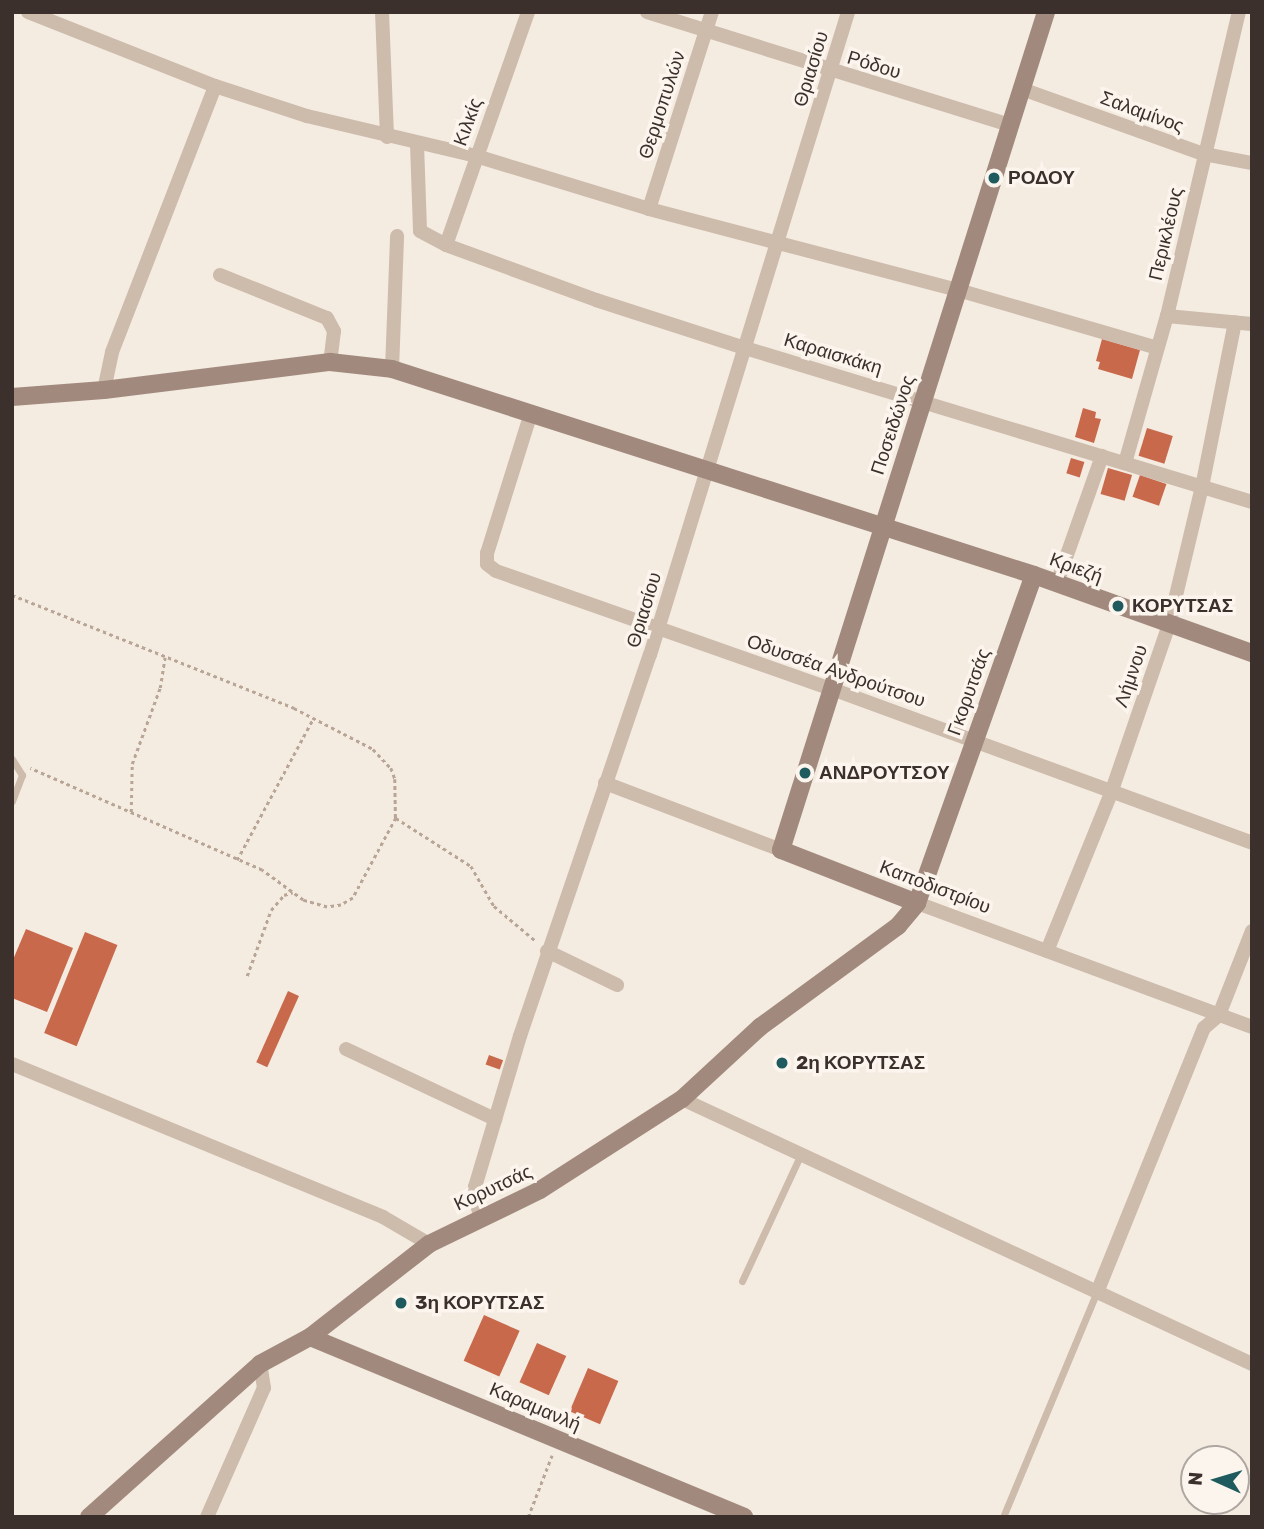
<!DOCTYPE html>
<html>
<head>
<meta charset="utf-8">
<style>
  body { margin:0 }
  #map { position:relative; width:1264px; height:1529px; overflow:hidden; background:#f4ebe1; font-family:Rubik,sans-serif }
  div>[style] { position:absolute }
  .building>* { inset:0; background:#c8694b; transform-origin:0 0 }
  .path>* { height:2.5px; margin-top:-1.25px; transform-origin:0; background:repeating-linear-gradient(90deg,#b9a596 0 3.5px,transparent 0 7px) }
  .lane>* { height:7px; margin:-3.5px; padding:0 3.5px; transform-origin:3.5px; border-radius:3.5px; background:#cdbbac }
  .street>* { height:14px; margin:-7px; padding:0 7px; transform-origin:7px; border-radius:7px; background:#cdbbac }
  .secondary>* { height:18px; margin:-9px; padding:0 9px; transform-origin:9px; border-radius:9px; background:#a18a7d }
  .dots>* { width:19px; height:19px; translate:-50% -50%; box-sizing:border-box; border:4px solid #fbf5ee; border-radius:50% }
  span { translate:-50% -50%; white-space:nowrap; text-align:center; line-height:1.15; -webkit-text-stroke:7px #fbf5ee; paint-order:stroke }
  .street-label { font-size:19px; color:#3b302b }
  .poi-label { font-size:19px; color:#3b302b; font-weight:700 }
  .left { translate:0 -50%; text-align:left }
  .frame { position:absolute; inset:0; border:14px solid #3b302b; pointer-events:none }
  .north { position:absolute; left:1180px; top:1445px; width:70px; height:70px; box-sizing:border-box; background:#fbf5ee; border:2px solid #aea6a0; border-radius:50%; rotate:274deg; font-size:19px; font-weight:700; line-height:28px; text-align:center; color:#3b302b }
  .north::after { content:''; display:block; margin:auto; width:24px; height:32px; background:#1f5a5e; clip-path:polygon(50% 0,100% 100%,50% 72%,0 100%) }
</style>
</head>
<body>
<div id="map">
  <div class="building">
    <div style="clip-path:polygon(1102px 339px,1140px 350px,1132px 379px,1098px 369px,1100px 362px,1096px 361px)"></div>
    <div style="clip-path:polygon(1083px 408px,1096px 412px,1095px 418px,1101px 419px,1094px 443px,1075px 437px)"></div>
    <div style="left:1147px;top:428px;width:27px;height:29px;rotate:17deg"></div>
    <div style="left:1071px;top:458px;width:14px;height:16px;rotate:17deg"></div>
    <div style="left:1108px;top:468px;width:25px;height:27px;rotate:16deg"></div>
    <div style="left:1140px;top:475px;width:28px;height:23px;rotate:19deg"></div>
    <div style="clip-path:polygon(26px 929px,73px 948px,47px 1012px,12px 998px,12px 962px)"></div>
    <div style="left:85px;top:932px;width:35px;height:109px;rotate:22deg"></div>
    <div style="left:288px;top:991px;width:12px;height:78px;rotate:24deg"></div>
    <div style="left:489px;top:1055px;width:15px;height:10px;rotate:20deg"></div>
    <div style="left:484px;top:1315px;width:39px;height:50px;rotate:24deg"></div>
    <div style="left:537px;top:1343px;width:32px;height:43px;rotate:24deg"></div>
    <div style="left:588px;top:1368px;width:33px;height:47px;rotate:23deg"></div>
  </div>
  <div class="path">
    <div style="left:12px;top:595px;width:304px;rotate:21.8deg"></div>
    <div style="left:294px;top:708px;width:89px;rotate:27.4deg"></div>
    <div style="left:373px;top:749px;width:26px;rotate:47deg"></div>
    <div style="left:391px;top:768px;width:12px;rotate:70deg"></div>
    <div style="left:395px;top:779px;width:39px;rotate:89deg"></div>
    <div style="left:396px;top:818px;width:91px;rotate:118.3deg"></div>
    <div style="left:353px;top:898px;width:14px;rotate:150deg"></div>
    <div style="left:341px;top:905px;width:14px;rotate:172deg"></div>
    <div style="left:327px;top:907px;width:25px;rotate:-164deg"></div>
    <div style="left:303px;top:900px;width:51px;rotate:-143.8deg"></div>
    <div style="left:262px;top:870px;width:253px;rotate:-156.3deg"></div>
    <div style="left:131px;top:812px;width:48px;rotate:-88.8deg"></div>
    <div style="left:132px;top:764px;width:81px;rotate:-69.8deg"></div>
    <div style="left:160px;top:688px;width:31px;rotate:-81deg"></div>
    <div style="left:396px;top:818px;width:89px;rotate:32.6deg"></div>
    <div style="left:471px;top:866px;width:46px;rotate:60.1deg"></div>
    <div style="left:494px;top:906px;width:56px;rotate:39.9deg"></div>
    <div style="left:237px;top:860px;width:160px;rotate:-61.7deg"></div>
    <div style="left:247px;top:976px;width:70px;rotate:-70deg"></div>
    <div style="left:271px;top:910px;width:20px;rotate:-49deg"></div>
    <div style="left:284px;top:895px;width:9px;rotate:-18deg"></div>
    <div style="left:528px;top:1517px;width:66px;rotate:-68.8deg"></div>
  </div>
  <div class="lane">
    <div style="left:12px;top:759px;width:19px;rotate:58deg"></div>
    <div style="left:22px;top:775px;width:28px;rotate:111deg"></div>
    <div style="left:742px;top:1281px;width:138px;rotate:-65.1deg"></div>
    <div style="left:1003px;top:1517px;width:245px;rotate:-67.4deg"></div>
  </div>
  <div class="street">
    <div style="left:28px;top:12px;width:201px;rotate:21.6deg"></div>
    <div style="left:215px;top:86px;width:97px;rotate:18.1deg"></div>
    <div style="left:307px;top:116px;width:174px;rotate:13.3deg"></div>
    <div style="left:476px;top:156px;width:181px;rotate:17deg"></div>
    <div style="left:649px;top:209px;width:319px;rotate:14.7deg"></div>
    <div style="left:958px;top:290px;width:207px;rotate:16.2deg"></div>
    <div style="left:382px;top:12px;width:125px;rotate:87.7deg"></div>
    <div style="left:647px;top:12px;width:380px;rotate:17.3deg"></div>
    <div style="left:1022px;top:89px;width:193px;rotate:19.7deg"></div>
    <div style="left:1204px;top:154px;width:49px;rotate:10.6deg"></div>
    <div style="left:417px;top:144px;width:87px;rotate:88deg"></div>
    <div style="left:420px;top:231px;width:30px;rotate:28deg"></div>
    <div style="left:446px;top:245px;width:160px;rotate:20.1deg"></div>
    <div style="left:596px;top:300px;width:157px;rotate:17.9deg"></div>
    <div style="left:745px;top:348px;width:530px;rotate:16.9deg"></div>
    <div style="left:649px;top:209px;width:207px;rotate:-72.3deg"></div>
    <div style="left:446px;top:245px;width:247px;rotate:-70.6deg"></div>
    <div style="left:220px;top:275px;width:115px;rotate:21.9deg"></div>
    <div style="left:327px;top:318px;width:15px;rotate:62deg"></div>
    <div style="left:334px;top:331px;width:31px;rotate:97deg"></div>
    <div style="left:1167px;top:316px;width:85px;rotate:5.4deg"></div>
    <div style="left:392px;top:369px;width:133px;rotate:-87.8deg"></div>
    <div style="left:104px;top:390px;width:39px;rotate:-78deg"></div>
    <div style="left:112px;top:352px;width:285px;rotate:-68.8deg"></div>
    <div style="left:531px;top:413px;width:147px;rotate:107.4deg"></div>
    <div style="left:487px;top:553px;width:11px;rotate:90deg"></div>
    <div style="left:487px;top:564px;width:11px;rotate:38deg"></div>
    <div style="left:496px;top:571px;width:356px;rotate:19.4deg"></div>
    <div style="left:832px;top:689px;width:447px;rotate:20.1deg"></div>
    <div style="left:1125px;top:463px;width:153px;rotate:-74.1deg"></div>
    <div style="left:1167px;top:316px;width:312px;rotate:-76.7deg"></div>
    <div style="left:1057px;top:583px;width:135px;rotate:-70.5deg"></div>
    <div style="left:605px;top:783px;width:188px;rotate:20.8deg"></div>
    <div style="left:917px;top:903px;width:357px;rotate:20.3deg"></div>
    <div style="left:547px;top:951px;width:78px;rotate:25.9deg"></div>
    <div style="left:1047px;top:951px;width:170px;rotate:-67.9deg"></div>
    <div style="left:1111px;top:793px;width:178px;rotate:-71deg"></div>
    <div style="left:1169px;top:625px;width:142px;rotate:-76.6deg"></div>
    <div style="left:1202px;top:487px;width:168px;rotate:-78.7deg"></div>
    <div style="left:346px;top:1049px;width:165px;rotate:25.2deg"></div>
    <div style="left:12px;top:1064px;width:401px;rotate:22.4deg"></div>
    <div style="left:383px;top:1217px;width:53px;rotate:30.4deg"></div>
    <div style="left:682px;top:1099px;width:629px;rotate:24.93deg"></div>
    <div style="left:481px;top:1217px;width:21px;rotate:-109deg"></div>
    <div style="left:474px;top:1197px;width:10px;rotate:-84deg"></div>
    <div style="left:475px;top:1187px;width:158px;rotate:-73.4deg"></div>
    <div style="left:520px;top:1036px;width:403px;rotate:-71.2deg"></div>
    <div style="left:650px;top:655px;width:673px;rotate:-72.88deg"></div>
    <div style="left:1098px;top:1290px;width:283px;rotate:-68deg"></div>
    <div style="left:1204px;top:1028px;width:20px;rotate:-41deg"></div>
    <div style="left:1219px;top:1015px;width:90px;rotate:-68.6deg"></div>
    <div style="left:207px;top:1517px;width:141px;rotate:-66.2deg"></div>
    <div style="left:264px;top:1388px;width:24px;rotate:-99deg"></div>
  </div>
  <div class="secondary">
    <div style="left:12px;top:397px;width:92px;rotate:-4.4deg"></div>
    <div style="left:104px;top:390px;width:228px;rotate:-7.1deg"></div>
    <div style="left:330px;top:362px;width:62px;rotate:6.4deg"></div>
    <div style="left:392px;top:369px;width:674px;rotate:17.79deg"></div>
    <div style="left:1034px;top:575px;width:232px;rotate:19.7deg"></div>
    <div style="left:917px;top:903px;width:146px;rotate:-158.7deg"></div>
    <div style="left:781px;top:850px;width:879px;rotate:-72.45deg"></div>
    <div style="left:310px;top:1337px;width:470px;rotate:22.5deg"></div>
    <div style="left:89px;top:1517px;width:229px;rotate:-41.8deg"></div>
    <div style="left:260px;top:1364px;width:57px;rotate:-28.4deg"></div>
    <div style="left:310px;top:1337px;width:151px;rotate:-38deg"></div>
    <div style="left:429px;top:1244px;width:123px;rotate:-25.9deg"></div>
    <div style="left:540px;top:1190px;width:169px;rotate:-32.7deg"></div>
    <div style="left:682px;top:1099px;width:106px;rotate:-42.7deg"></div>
    <div style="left:760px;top:1027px;width:171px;rotate:-36.2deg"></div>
    <div style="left:898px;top:926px;width:30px;rotate:-50deg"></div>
    <div style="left:917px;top:903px;width:348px;rotate:-70.4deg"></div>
  </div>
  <div class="dots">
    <div style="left:994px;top:178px;background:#1f5a5e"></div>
    <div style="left:1118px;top:606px;background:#1f5a5e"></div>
    <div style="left:805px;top:773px;background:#1f5a5e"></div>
    <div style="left:782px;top:1063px;background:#1f5a5e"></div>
    <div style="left:401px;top:1303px;background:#1f5a5e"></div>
  </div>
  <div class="street-label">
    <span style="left:874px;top:65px;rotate:17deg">Ρόδου</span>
    <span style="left:811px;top:69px;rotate:-73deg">Θριασίου</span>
    <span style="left:662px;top:105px;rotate:-72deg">Θερμοπυλών</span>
    <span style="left:1142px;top:112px;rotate:20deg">Σαλαμίνος</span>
    <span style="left:468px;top:122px;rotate:-70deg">Κιλκίς</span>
    <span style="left:1166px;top:234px;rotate:-77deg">Περικλέους</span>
    <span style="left:833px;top:354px;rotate:17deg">Καραισκάκη</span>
    <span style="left:893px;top:425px;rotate:-72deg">Ποσειδώνος</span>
    <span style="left:1076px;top:568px;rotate:20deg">Κριεζή</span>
    <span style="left:644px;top:610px;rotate:-73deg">Θριασίου</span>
    <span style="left:836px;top:671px;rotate:19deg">Οδυσσέα Ανδρούτσου</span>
    <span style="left:1131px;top:676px;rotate:-71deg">Λήμνου</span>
    <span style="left:969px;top:692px;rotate:-70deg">Γκορυτσάς</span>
    <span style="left:935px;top:887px;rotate:21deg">Καποδιστρίου</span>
    <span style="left:493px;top:1188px;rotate:-25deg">Κορυτσάς</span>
    <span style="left:535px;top:1407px;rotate:23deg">Καραμανλή</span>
  </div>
  <div class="poi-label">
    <span class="left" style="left:1008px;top:178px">ΡΟΔΟΥ</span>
    <span class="left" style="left:1132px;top:606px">ΚΟΡΥΤΣΑΣ</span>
    <span class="left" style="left:819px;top:773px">ΑΝΔΡΟΥΤΣΟΥ</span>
    <span class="left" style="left:796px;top:1063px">2η ΚΟΡΥΤΣΑΣ</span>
    <span class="left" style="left:415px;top:1303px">3η ΚΟΡΥΤΣΑΣ</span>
  </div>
  <div class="frame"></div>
  <div class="north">N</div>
</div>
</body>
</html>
